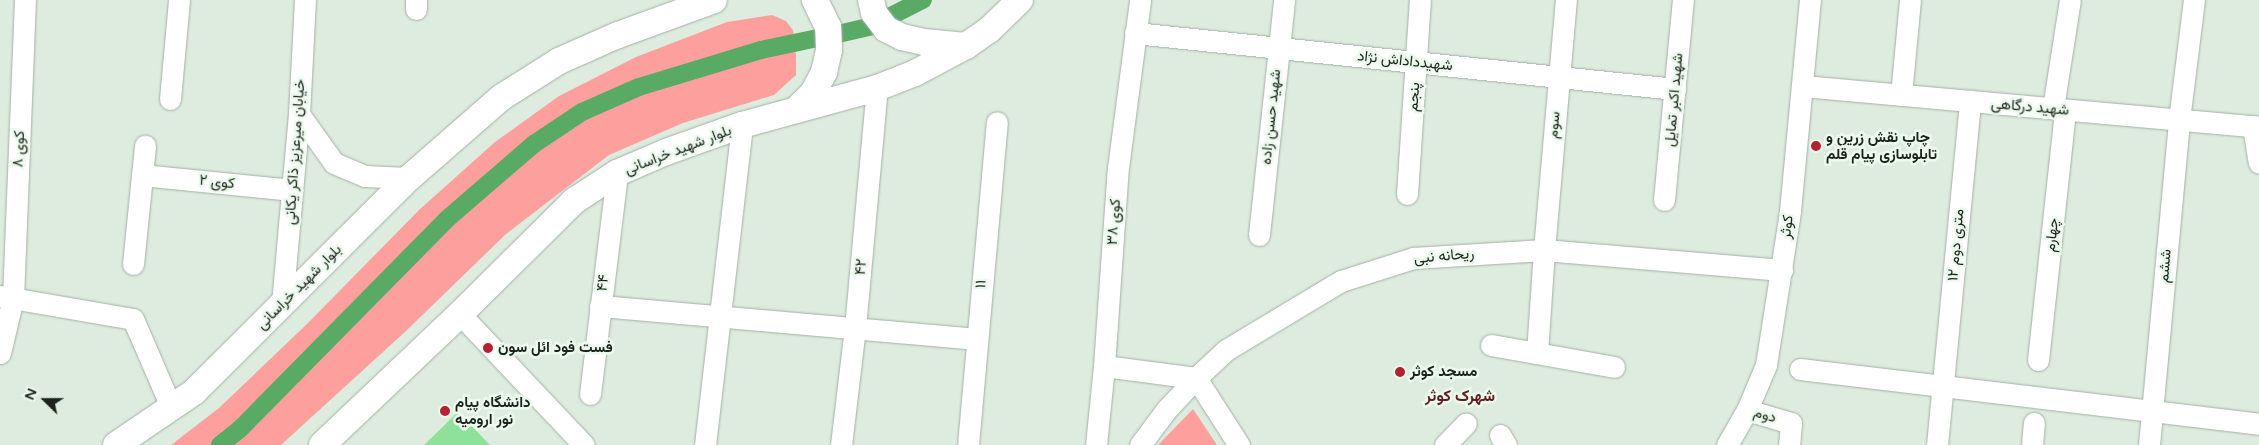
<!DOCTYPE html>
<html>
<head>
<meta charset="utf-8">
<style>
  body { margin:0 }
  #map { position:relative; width:2259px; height:445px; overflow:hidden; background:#deecdf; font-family:"Varela Round",Vazirmatn,sans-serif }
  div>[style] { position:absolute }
  .green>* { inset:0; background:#fda09d }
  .canal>* { height:18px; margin:-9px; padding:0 9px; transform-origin:9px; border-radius:9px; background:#58aa65 }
  .building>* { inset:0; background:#8ee199 }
  .roads { filter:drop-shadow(0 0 1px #a3b1a4) drop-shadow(0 0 1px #a3b1a4) }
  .minor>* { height:21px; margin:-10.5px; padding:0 10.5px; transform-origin:10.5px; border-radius:10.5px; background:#fff }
  .major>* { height:26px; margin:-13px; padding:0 13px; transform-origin:13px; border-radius:13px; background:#fff }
  .dots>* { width:14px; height:14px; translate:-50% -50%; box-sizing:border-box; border:2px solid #ebfaec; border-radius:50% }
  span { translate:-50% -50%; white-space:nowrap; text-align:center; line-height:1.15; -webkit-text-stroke:5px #ebfaec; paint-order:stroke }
  .street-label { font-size:15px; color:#1d221d }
  .poi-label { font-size:15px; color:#1d221d; font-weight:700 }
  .left { translate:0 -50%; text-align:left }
  .neighbourhood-label { font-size:16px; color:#611c1f; font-weight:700 }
  .north { position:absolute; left:20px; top:375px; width:50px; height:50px; -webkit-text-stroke:4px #ebfaec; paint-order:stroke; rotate:292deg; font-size:14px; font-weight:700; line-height:20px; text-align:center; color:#1d221d }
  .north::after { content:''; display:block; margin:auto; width:18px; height:22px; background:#1d221d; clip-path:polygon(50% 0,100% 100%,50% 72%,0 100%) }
</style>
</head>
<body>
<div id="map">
  <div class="green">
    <div style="clip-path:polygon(772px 15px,786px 21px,793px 30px,796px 55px,796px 75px,774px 95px,683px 123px,609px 155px,506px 234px,406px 331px,281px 445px,171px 445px,219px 408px,308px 323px,419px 210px,495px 142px,559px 96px,636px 57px,727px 22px)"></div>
    <div style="clip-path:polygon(1193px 409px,1217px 445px,1158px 445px)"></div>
  </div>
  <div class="canal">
    <div style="left:889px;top:17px;width:38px;rotate:-27deg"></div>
    <div style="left:838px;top:34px;width:35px;rotate:-13deg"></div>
    <div style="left:220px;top:445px;width:26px;rotate:-39deg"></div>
    <div style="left:240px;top:429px;width:295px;rotate:-45.4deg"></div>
    <div style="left:447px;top:219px;width:115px;rotate:-40.8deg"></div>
    <div style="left:534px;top:144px;width:58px;rotate:-33.7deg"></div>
    <div style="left:582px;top:112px;width:62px;rotate:-23.7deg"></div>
    <div style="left:639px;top:87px;width:127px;rotate:-16.9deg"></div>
    <div style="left:761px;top:50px;width:58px;rotate:-11.9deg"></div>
  </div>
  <div class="building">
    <div style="clip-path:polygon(458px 412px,490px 445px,424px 445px)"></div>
  </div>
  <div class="roads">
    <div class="minor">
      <div style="left:416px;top:9px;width:9px;rotate:-90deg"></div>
      <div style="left:1135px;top:33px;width:543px;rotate:5.92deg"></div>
      <div style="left:1802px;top:86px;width:459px;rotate:5.1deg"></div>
      <div style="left:1901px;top:95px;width:95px;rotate:-84.6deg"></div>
      <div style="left:170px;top:99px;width:99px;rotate:-84.8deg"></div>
      <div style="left:2053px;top:108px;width:109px;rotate:-81.1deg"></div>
      <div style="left:299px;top:114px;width:60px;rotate:54.5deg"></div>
      <div style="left:334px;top:163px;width:33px;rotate:23deg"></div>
      <div style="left:364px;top:176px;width:45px;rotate:2.5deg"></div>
      <div style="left:2253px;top:126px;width:37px;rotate:81deg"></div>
      <div style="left:142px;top:175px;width:151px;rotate:5.7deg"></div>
      <div style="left:1407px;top:194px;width:194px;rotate:-86.2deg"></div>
      <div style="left:1664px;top:200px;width:201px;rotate:-84.6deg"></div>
      <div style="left:1259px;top:235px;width:236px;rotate:-83.9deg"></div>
      <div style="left:133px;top:264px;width:119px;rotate:-84.2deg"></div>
      <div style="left:0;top:296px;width:135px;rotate:9.8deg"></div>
      <div style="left:133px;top:319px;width:96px;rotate:66.6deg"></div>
      <div style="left:282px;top:304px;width:191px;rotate:-84.9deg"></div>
      <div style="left:299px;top:114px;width:114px;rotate:-87deg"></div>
      <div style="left:600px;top:306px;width:377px;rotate:5deg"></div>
      <div style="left:460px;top:314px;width:180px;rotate:46.6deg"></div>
      <div style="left:1491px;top:345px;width:125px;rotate:10.1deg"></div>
      <div style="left:0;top:353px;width:57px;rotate:-76.7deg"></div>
      <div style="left:13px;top:298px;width:298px;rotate:-87.7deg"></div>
      <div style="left:1537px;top:353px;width:103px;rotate:-86.1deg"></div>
      <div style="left:1544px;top:250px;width:251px;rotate:-85deg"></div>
      <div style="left:2038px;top:360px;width:251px;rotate:-83.8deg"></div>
      <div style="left:1104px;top:366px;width:93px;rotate:7.4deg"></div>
      <div style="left:1196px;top:378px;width:80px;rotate:57.3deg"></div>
      <div style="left:1800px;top:369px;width:462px;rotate:6.8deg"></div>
      <div style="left:590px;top:394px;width:223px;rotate:-83deg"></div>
      <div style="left:1747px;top:410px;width:46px;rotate:16.5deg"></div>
      <div style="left:1791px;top:423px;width:22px;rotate:95deg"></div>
      <div style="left:1500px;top:435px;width:12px;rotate:59deg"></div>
      <div style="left:705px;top:445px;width:322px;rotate:-83.4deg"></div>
      <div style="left:841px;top:445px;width:118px;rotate:-83.2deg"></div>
      <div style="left:855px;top:328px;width:241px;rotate:-84.8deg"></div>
      <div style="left:968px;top:445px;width:324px;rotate:-84.9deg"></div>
      <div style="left:1096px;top:445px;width:79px;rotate:-84.2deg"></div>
      <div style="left:1104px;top:366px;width:198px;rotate:-86deg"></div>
      <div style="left:1118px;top:168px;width:169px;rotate:-82.5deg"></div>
      <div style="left:1140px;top:445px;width:44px;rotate:-53.4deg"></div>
      <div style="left:1166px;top:410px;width:44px;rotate:-46.8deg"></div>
      <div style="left:1196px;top:378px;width:41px;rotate:-43deg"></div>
      <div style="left:1226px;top:350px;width:134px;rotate:-31deg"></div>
      <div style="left:1341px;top:281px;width:76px;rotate:-17.7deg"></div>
      <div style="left:1413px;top:258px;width:131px;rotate:-3.5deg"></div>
      <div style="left:1544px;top:250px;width:239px;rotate:4.8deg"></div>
      <div style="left:1445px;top:445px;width:30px;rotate:-46deg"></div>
      <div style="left:1727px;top:445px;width:40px;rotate:-60.3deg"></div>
      <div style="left:1747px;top:410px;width:49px;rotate:-67.1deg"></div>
      <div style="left:1766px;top:365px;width:156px;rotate:-81.1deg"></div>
      <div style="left:1790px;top:211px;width:212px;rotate:-84.6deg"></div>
      <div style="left:1937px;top:445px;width:346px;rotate:-84.5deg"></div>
      <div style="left:2032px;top:445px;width:22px;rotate:-85deg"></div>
      <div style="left:2149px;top:445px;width:326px;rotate:-84.7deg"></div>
      <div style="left:2179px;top:120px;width:121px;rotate:-82.9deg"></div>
    </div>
    <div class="major">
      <div style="left:871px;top:0;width:13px;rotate:77deg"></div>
      <div style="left:874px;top:13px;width:20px;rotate:53deg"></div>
      <div style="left:886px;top:29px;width:18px;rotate:27deg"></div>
      <div style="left:902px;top:37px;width:23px;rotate:13deg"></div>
      <div style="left:924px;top:42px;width:42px;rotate:5.4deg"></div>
      <div style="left:797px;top:109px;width:23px;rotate:-45deg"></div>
      <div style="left:813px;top:93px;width:24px;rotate:-62deg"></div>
      <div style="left:824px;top:72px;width:23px;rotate:-77deg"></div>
      <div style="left:829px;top:50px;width:23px;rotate:-92deg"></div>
      <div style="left:828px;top:27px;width:30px;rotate:-116deg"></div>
      <div style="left:116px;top:445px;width:94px;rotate:-34.2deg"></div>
      <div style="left:194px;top:392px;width:303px;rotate:-44.9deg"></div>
      <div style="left:409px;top:178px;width:123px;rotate:-41.1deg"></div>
      <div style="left:502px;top:97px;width:67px;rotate:-32.3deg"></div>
      <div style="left:559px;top:61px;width:64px;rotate:-23.8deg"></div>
      <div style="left:618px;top:35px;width:102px;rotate:-20deg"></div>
      <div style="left:322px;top:445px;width:190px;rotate:-43.5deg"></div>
      <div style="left:460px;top:314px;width:161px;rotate:-44.7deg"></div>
      <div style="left:574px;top:201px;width:51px;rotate:-33.1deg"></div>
      <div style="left:617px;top:173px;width:53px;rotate:-23.2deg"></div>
      <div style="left:666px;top:152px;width:81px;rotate:-19.6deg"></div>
      <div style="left:742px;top:125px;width:140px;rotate:-15.3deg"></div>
      <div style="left:877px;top:88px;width:41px;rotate:-21.5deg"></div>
      <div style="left:915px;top:73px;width:58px;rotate:-27.9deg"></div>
      <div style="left:966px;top:46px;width:28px;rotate:-35deg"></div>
      <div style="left:989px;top:30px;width:43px;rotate:-44.1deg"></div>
    </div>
  </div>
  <div class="dots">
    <div style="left:1816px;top:146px;background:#b32132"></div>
    <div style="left:488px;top:348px;background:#b32132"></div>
    <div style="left:1400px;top:372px;background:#b32132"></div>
    <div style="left:445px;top:411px;background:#b32132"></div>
  </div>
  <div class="street-label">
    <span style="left:1405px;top:61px;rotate:6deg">شهیدداداش نژاد</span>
    <span style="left:1414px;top:97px;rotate:-86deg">پنجم</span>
    <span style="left:1674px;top:100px;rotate:-85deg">شهید اکبر تمایل</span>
    <span style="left:2030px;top:107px;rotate:5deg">شهید درگاهی</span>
    <span style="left:1271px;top:117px;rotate:-84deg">شهید حسن زاده</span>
    <span style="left:1554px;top:125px;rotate:-85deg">سوم</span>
    <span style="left:19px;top:149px;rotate:-88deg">کوی ۸</span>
    <span style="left:678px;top:150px;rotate:-21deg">بلوار شهید خراسانی</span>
    <span style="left:295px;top:152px;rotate:-86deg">خیابان میرعزیز ذاکر یکانی</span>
    <span style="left:217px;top:182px;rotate:6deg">کوی ۲</span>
    <span style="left:1114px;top:222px;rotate:-86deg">کوی ۳۸</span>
    <span style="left:1787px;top:227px;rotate:-83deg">کوثر</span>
    <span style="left:2052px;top:235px;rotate:-84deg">چهارم</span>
    <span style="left:1956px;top:245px;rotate:-85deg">۱۲ متری دوم</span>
    <span style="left:1444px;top:256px;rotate:-5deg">ریحانه نبی</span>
    <span style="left:2165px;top:266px;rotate:-85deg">ششم</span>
    <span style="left:861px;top:267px;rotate:-85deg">۴۲</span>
    <span style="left:603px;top:283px;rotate:-83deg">۴۴</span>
    <span style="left:981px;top:284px;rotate:-85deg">۱۱</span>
    <span style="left:299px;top:287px;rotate:-45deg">بلوار شهید خراسانی</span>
    <span style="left:1765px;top:415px;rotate:16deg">دوم</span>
  </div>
  <div class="poi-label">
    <span class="left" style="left:1826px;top:146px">چاپ نقش زرین و<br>تابلوسازی پیام قلم</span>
    <span class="left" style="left:498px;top:348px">فست فود ائل سون</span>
    <span class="left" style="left:1410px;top:372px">مسجد کوثر</span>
    <span class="left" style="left:455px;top:411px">دانشگاه پیام<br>نور ارومیه</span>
  </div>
  <div class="neighbourhood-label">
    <span style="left:1460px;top:396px">شهرک کوثر</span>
  </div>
  <div class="north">N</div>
</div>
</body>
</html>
